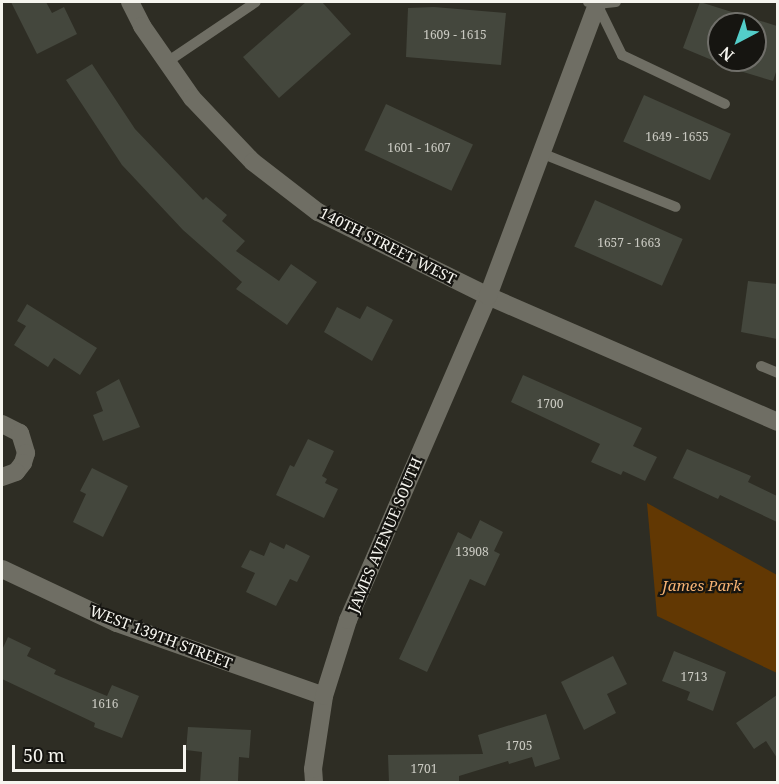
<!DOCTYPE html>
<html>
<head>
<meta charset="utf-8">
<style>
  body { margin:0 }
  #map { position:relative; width:779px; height:784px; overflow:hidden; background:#2e2d24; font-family:"Noto Serif",serif }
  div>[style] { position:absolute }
  .green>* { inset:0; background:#623803 }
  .building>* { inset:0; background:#44473d; transform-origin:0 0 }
  .lane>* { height:10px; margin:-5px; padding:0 5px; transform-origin:5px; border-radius:5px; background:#6f6e64 }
  .street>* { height:18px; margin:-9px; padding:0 9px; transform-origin:9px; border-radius:9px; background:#6f6e64 }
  span { translate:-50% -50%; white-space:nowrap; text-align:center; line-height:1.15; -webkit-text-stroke:4.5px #161511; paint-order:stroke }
  .number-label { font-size:12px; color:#cacac2 }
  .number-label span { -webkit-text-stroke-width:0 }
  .street-label { font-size:15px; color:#f6f5ef }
  .park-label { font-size:15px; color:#f5b273; font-style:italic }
  .frame { position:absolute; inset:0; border:3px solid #f6f5ef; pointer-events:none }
  .north { position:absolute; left:707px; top:12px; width:60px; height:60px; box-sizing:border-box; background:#161511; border:2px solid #706f6a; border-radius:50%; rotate:221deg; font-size:16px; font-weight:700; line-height:24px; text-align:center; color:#f6f5ef }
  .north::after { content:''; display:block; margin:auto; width:21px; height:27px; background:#53cdc9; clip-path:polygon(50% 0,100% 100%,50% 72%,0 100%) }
  .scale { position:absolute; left:12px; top:745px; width:174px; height:27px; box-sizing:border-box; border:3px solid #f6f5ef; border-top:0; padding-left:8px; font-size:18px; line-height:21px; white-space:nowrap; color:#f6f5ef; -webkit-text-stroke:4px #161511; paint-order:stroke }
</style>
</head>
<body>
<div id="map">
  <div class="green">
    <div style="clip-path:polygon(647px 503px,777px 575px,777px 673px,657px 616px)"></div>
  </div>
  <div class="building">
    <div style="clip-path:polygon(11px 2px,46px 2px,52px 13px,64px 7px,77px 34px,37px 54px)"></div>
    <div style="clip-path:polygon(306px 2px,322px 2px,351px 34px,279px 98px,243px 57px)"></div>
    <div style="clip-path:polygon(700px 2px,777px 26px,777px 69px,773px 81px,720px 65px,721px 60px,755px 60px,755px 24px,719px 24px,719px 63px,683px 48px)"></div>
    <div style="clip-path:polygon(434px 7px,506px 13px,501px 65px,406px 57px,408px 8px)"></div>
    <div style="clip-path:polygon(92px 64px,135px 129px,203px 200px,206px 197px,227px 215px,222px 221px,245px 241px,236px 251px,279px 281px,291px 264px,317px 282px,287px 325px,236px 289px,242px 282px,183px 230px,122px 165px,66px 80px)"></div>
    <div style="left:644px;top:95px;width:95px;height:51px;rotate:24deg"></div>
    <div style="left:386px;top:104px;width:96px;height:51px;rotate:25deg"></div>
    <div style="left:595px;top:200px;width:96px;height:51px;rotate:24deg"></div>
    <div style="clip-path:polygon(748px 281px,777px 284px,777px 339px,741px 332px)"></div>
    <div style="clip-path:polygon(27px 304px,97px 348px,80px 375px,54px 358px,48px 367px,14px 345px,26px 326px,17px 321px)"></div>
    <div style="clip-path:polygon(367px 306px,393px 320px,372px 361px,324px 332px,337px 307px,360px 319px)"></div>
    <div style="clip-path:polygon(523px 375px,642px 428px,633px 446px,657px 457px,645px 481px,623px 471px,621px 475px,591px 462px,600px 444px,511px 402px)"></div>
    <div style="clip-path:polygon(119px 379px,140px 427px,103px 441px,93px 415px,103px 411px,96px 392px)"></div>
    <div style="clip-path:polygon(308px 439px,334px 451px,322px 476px,327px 479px,325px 483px,338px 489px,324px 518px,276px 495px,290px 465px,294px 467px)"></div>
    <div style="clip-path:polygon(687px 449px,751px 476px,748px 482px,777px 496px,777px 522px,720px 495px,718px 499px,673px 478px)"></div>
    <div style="clip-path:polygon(92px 468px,128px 486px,103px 537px,73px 522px,86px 494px,80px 491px)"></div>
    <div style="clip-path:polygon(480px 520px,503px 532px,494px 551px,500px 554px,485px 586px,470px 579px,427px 672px,399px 659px,458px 532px,471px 539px)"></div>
    <div style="clip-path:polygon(270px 542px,284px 549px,286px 544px,310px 556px,297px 582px,290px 579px,276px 606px,246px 592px,255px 573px,241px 567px,250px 550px,264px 556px)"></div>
    <div style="clip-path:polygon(8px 637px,31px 648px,27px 656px,56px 670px,54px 674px,107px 696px,112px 685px,139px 696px,122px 738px,94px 727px,95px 723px,2px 679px,2px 650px)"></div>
    <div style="clip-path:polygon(674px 651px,726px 672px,713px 711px,687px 700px,690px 692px,662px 681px)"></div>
    <div style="clip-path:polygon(613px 656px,627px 684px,607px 694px,616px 713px,584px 730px,561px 682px)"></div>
    <div style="clip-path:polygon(777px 695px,777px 758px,766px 741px,754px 749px,736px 723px)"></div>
    <div style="clip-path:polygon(546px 714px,560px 759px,535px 767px,532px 757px,509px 764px,508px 761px,459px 776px,459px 783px,389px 783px,388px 755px,483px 754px,478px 735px)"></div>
    <div style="clip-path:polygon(188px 727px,251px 730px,249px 758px,239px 757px,238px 781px,200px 783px,202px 752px,186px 750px)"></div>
  </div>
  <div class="lane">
    <div style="left:588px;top:2px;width:9px;rotate:13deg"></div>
    <div style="left:597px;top:4px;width:19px;rotate:-6deg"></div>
    <div style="left:597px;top:4px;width:57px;rotate:63.9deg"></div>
    <div style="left:622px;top:55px;width:114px;rotate:25.4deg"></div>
    <div style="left:167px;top:62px;width:107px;rotate:-34deg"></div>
    <div style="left:541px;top:153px;width:145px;rotate:21.8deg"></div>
    <div style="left:761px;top:366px;width:18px;rotate:22deg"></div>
  </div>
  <div class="street">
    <div style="left:130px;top:2px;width:27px;rotate:63deg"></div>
    <div style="left:142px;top:26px;width:88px;rotate:55.2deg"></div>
    <div style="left:192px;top:98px;width:88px;rotate:46.4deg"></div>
    <div style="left:253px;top:162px;width:82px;rotate:37.6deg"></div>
    <div style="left:318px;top:212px;width:190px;rotate:26.3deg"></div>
    <div style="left:488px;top:296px;width:316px;rotate:23.5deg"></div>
    <div style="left:2px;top:424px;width:20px;rotate:27deg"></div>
    <div style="left:20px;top:433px;width:21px;rotate:73deg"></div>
    <div style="left:26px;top:453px;width:10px;rotate:107deg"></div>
    <div style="left:23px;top:463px;width:11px;rotate:128deg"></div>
    <div style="left:16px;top:472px;width:15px;rotate:160deg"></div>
    <div style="left:2px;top:569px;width:127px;rotate:25.2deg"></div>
    <div style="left:117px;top:623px;width:219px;rotate:19.4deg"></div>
    <div style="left:314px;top:782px;width:13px;rotate:-94deg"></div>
    <div style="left:313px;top:769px;width:74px;rotate:-81.4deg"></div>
    <div style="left:324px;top:696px;width:80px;rotate:-72.5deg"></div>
    <div style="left:348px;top:620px;width:353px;rotate:-66.6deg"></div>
    <div style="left:488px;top:296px;width:312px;rotate:-69.5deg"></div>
  </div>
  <div class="number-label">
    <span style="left:455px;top:35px">1609 - 1615</span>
    <span style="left:677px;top:137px">1649 - 1655</span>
    <span style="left:419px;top:148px">1601 - 1607</span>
    <span style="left:629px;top:243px">1657 - 1663</span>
    <span style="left:550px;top:404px">1700</span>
    <span style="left:472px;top:552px">13908</span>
    <span style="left:694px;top:677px">1713</span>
    <span style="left:105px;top:704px">1616</span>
    <span style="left:519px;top:746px">1705</span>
    <span style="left:424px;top:769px">1701</span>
  </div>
  <div class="street-label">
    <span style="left:388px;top:246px;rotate:27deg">140TH STREET WEST</span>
    <span style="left:385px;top:535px;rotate:-67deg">JAMES AVENUE SOUTH</span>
    <span style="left:161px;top:637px;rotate:21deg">WEST 139TH STREET</span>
  </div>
  <div class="park-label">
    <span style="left:702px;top:586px">James Park</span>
  </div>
  <div class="frame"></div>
  <div class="north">N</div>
  <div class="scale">50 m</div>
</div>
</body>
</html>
